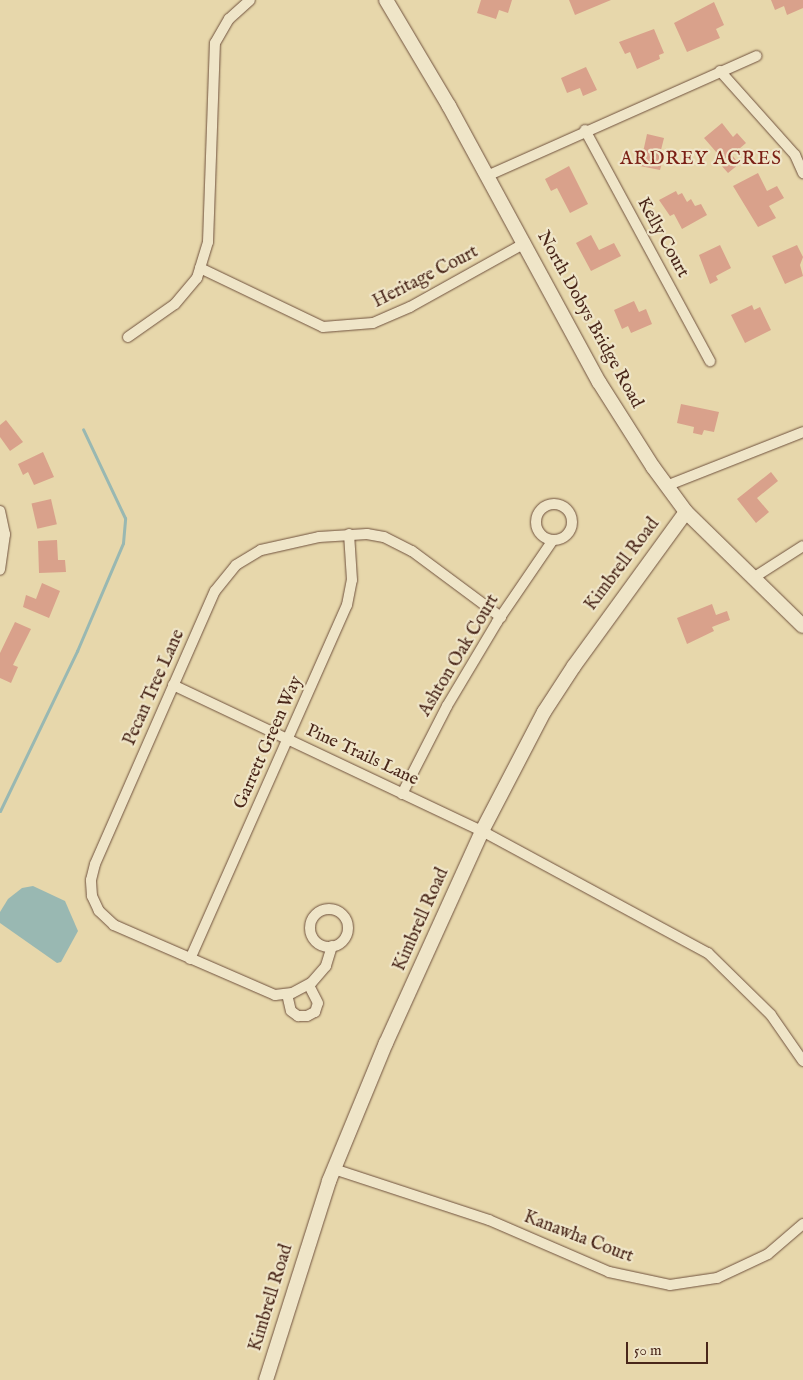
<!DOCTYPE html>
<html>
<head>
<meta charset="utf-8">
<style>
  body { margin:0 }
  #map { position:relative; width:803px; height:1380px; overflow:hidden; background:#e7d7ab; font-family:"IM FELL English",serif }
  div>[style] { position:absolute }
  .water>* { inset:0; background:#99b8b2 }
  .stream>* { height:3px; margin:-1.5px; padding:0 1.5px; transform-origin:1.5px; border-radius:1.5px; background:#99b8b2 }
  .building>* { inset:0; background:#d9a18b; transform-origin:0 0 }
  .roads { filter:drop-shadow(0 0 1px #70523e) drop-shadow(0 0 1px #70523e) }
  .minor>* { height:10px; margin:-5px; padding:0 5px; transform-origin:5px; border-radius:5px; background:#efe5c8 }
  .minor>.ring { margin:-5px; padding:0; box-sizing:content-box; background:none; border:10px solid #efe5c8; border-radius:50% }
  .tertiary>* { height:14px; margin:-7px; padding:0 7px; transform-origin:7px; border-radius:7px; background:#efe5c8 }
  span { translate:-50% -50%; white-space:nowrap; text-align:center; line-height:1.15; -webkit-text-stroke:4.5px #efe5c8; paint-order:stroke }
  .street-label { font-size:18px; color:#492619 }
  .neighbourhood-label { font-size:19px; color:#7a1f14; letter-spacing:1px }
  .scale { position:absolute; left:626px; top:1342px; width:82px; height:22px; box-sizing:border-box; border:2px solid #492619; border-top:0; padding-left:6px; font-size:15px; line-height:18px; white-space:nowrap; color:#492619; -webkit-text-stroke:4px #efe5c8; paint-order:stroke }
</style>
</head>
<body>
<div id="map">
  <div class="water">
    <div style="clip-path:polygon(33px 886px,65px 901px,78px 931px,61px 962px,57px 963px,0 923px,0 912px,8px 899px,22px 888px)"></div>
  </div>
  <div class="stream">
    <div style="left:0;top:811px;width:178px;rotate:-64.3deg"></div>
    <div style="left:77px;top:651px;width:117px;rotate:-66.9deg"></div>
    <div style="left:123px;top:543px;width:25px;rotate:-85deg"></div>
    <div style="left:125px;top:518px;width:98px;rotate:-115.3deg"></div>
  </div>
  <div class="building">
    <div style="clip-path:polygon(481px 0,512px 0,508px 13px,499px 10px,496px 19px,477px 13px)"></div>
    <div style="clip-path:polygon(569px 0,611px 0,575px 15px)"></div>
    <div style="clip-path:polygon(771px 0,803px 0,803px 8px,787px 15px,784px 6px,775px 10px)"></div>
    <div style="clip-path:polygon(714px 2px,724px 25px,716px 29px,720px 38px,687px 52px,674px 23px)"></div>
    <div style="clip-path:polygon(654px 29px,664px 53px,659px 55px,660px 59px,637px 69px,630px 52px,625px 54px,619px 42px)"></div>
    <div style="clip-path:polygon(586px 67px,597px 90px,583px 96px,580px 88px,567px 93px,561px 78px)"></div>
    <div style="clip-path:polygon(722px 123px,733px 137px,737px 133px,746px 143px,732px 155px,739px 164px,728px 173px,720px 164px,724px 161px,704px 138px)"></div>
    <div style="clip-path:polygon(647px 134px,664px 138px,659px 158px,663px 159px,660px 170px,640px 166px)"></div>
    <div style="clip-path:polygon(569px 166px,588px 204px,570px 213px,557px 188px,551px 191px,545px 179px)"></div>
    <div style="clip-path:polygon(758px 173px,767px 191px,777px 186px,784px 198px,769px 206px,776px 218px,758px 227px,733px 186px)"></div>
    <div style="clip-path:polygon(676px 191px,678px 195px,682px 193px,687px 202px,691px 199px,695px 206px,701px 204px,707px 215px,682px 229px,674px 214px,670px 216px,659px 200px)"></div>
    <div style="clip-path:polygon(591px 235px,599px 250px,614px 243px,621px 256px,591px 271px,576px 243px)"></div>
    <div style="clip-path:polygon(720px 245px,731px 268px,716px 276px,718px 280px,710px 284px,699px 255px)"></div>
    <div style="clip-path:polygon(797px 245px,803px 257px,800px 265px,803px 276px,785px 284px,772px 256px)"></div>
    <div style="clip-path:polygon(634px 301px,639px 312px,646px 309px,652px 324px,631px 333px,628px 326px,622px 329px,614px 310px)"></div>
    <div style="clip-path:polygon(752px 305px,754px 310px,760px 307px,771px 330px,745px 343px,731px 315px)"></div>
    <div style="clip-path:polygon(681px 404px,719px 412px,714px 432px,704px 430px,702px 435px,693px 433px,694px 427px,677px 423px)"></div>
    <div style="clip-path:polygon(6px 420px,23px 442px,10px 451px,0 437px,0 425px)"></div>
    <div style="clip-path:polygon(43px 452px,54px 477px,34px 485px,28px 472px,23px 475px,18px 464px)"></div>
    <div style="clip-path:polygon(771px 472px,778px 481px,757px 498px,769px 512px,756px 523px,737px 499px)"></div>
    <div style="left:51px;top:499px;width:26px;height:20px;rotate:77deg"></div>
    <div style="clip-path:polygon(57px 540px,58px 560px,65px 560px,66px 572px,39px 573px,38px 541px)"></div>
    <div style="clip-path:polygon(42px 583px,60px 591px,49px 618px,23px 607px,26px 595px,36px 599px)"></div>
    <div style="clip-path:polygon(712px 604px,716px 615px,727px 611px,730px 620px,712px 627px,714px 631px,687px 644px,677px 618px)"></div>
    <div style="clip-path:polygon(15px 622px,31px 629px,13px 665px,18px 667px,11px 683px,0 678px,0 653px)"></div>
  </div>
  <div class="roads">
    <div class="minor">
      <div style="left:720px;top:71px;width:113px;rotate:48.2deg"></div>
      <div style="left:795px;top:155px;width:20px;rotate:66deg"></div>
      <div style="left:585px;top:130px;width:263px;rotate:61.6deg"></div>
      <div style="left:487px;top:176px;width:295px;rotate:-24deg"></div>
      <div style="left:200px;top:268px;width:136px;rotate:25.6deg"></div>
      <div style="left:323px;top:327px;width:50px;rotate:-4.6deg"></div>
      <div style="left:373px;top:323px;width:40px;rotate:-23.4deg"></div>
      <div style="left:410px;top:307px;width:132px;rotate:-29.1deg"></div>
      <div style="left:128px;top:337px;width:57px;rotate:-35.1deg"></div>
      <div style="left:175px;top:304px;width:34px;rotate:-50deg"></div>
      <div style="left:197px;top:278px;width:38px;rotate:-73deg"></div>
      <div style="left:208px;top:242px;width:199px;rotate:-88deg"></div>
      <div style="left:215px;top:43px;width:28px;rotate:-60deg"></div>
      <div style="left:229px;top:19px;width:28px;rotate:-42deg"></div>
      <div style="left:666px;top:486px;width:147px;rotate:-21.5deg"></div>
      <div class="ring" style="left:536px;top:504px;width:26px;height:26px"></div>
      <div style="left:0;top:511px;width:24px;rotate:78deg"></div>
      <div style="left:5px;top:534px;width:36px;rotate:98deg"></div>
      <div style="left:753px;top:578px;width:59px;rotate:-32.6deg"></div>
      <div style="left:173px;top:685px;width:342px;rotate:25.3deg"></div>
      <div style="left:482px;top:831px;width:257px;rotate:28.4deg"></div>
      <div style="left:708px;top:953px;width:88px;rotate:44.5deg"></div>
      <div style="left:771px;top:1015px;width:56px;rotate:55.2deg"></div>
      <div style="left:402px;top:794px;width:99px;rotate:-62.9deg"></div>
      <div style="left:447px;top:706px;width:98px;rotate:-59.2deg"></div>
      <div style="left:497px;top:622px;width:99px;rotate:-55.7deg"></div>
      <div class="ring" style="left:310px;top:909px;width:28px;height:28px"></div>
      <div style="left:332px;top:946px;width:21px;rotate:107deg"></div>
      <div style="left:326px;top:966px;width:23px;rotate:131deg"></div>
      <div style="left:311px;top:983px;width:21px;rotate:152deg"></div>
      <div style="left:292px;top:993px;width:17px;rotate:173deg"></div>
      <div style="left:275px;top:995px;width:176px;rotate:-156.5deg"></div>
      <div style="left:114px;top:925px;width:21px;rotate:-137deg"></div>
      <div style="left:99px;top:911px;width:17px;rotate:-115deg"></div>
      <div style="left:92px;top:896px;width:16px;rotate:-94deg"></div>
      <div style="left:91px;top:880px;width:16px;rotate:-76deg"></div>
      <div style="left:95px;top:864px;width:298px;rotate:-66.3deg"></div>
      <div style="left:215px;top:591px;width:33px;rotate:-51deg"></div>
      <div style="left:236px;top:565px;width:29px;rotate:-31deg"></div>
      <div style="left:261px;top:550px;width:59px;rotate:-12.6deg"></div>
      <div style="left:319px;top:537px;width:48px;rotate:-3.6deg"></div>
      <div style="left:367px;top:534px;width:17px;rotate:10deg"></div>
      <div style="left:384px;top:537px;width:31px;rotate:27deg"></div>
      <div style="left:412px;top:551px;width:111px;rotate:36.6deg"></div>
      <div style="left:190px;top:959px;width:387px;rotate:-66.1deg"></div>
      <div style="left:347px;top:605px;width:25px;rotate:-79deg"></div>
      <div style="left:352px;top:580px;width:46px;rotate:-93.7deg"></div>
      <div style="left:287px;top:994px;width:17px;rotate:77deg"></div>
      <div style="left:291px;top:1011px;width:9px;rotate:36deg"></div>
      <div style="left:298px;top:1016px;width:9px"></div>
      <div style="left:307px;top:1016px;width:9px;rotate:-27deg"></div>
      <div style="left:315px;top:1012px;width:9px;rotate:-72deg"></div>
      <div style="left:318px;top:1003px;width:20px;rotate:-117deg"></div>
      <div style="left:334px;top:1169px;width:163px;rotate:18.2deg"></div>
      <div style="left:489px;top:1220px;width:131px;rotate:23.4deg"></div>
      <div style="left:609px;top:1272px;width:62px;rotate:12deg"></div>
      <div style="left:670px;top:1285px;width:48px;rotate:-8.5deg"></div>
      <div style="left:717px;top:1278px;width:56px;rotate:-25.2deg"></div>
      <div style="left:768px;top:1254px;width:46px;rotate:-40.6deg"></div>
    </div>
    <div class="tertiary">
      <div style="left:386px;top:0;width:123px;rotate:59.3deg"></div>
      <div style="left:449px;top:106px;width:314px;rotate:61.5deg"></div>
      <div style="left:599px;top:382px;width:101px;rotate:57.6deg"></div>
      <div style="left:653px;top:467px;width:56px;rotate:53.7deg"></div>
      <div style="left:686px;top:512px;width:163px;rotate:44.3deg"></div>
      <div style="left:266px;top:1380px;width:209px;rotate:-72.4deg"></div>
      <div style="left:329px;top:1181px;width:149px;rotate:-67.6deg"></div>
      <div style="left:386px;top:1043px;width:233px;rotate:-65.6deg"></div>
      <div style="left:482px;top:831px;width:134px;rotate:-62.5deg"></div>
      <div style="left:544px;top:712px;width:55px;rotate:-56.9deg"></div>
      <div style="left:574px;top:666px;width:190px;rotate:-54deg"></div>
    </div>
  </div>
  <div class="street-label">
    <span style="left:662px;top:238px;rotate:61deg">Kelly Court</span>
    <span style="left:426px;top:278px;rotate:-27deg">Heritage Court</span>
    <span style="left:589px;top:320px;rotate:61deg">North Dobys Bridge Road</span>
    <span style="left:623px;top:565px;rotate:-53deg">Kimbrell Road</span>
    <span style="left:460px;top:656px;rotate:-59deg">Ashton Oak Court</span>
    <span style="left:155px;top:688px;rotate:-66deg">Pecan Tree Lane</span>
    <span style="left:269px;top:743px;rotate:-66deg">Garrett Green Way</span>
    <span style="left:362px;top:756px;rotate:25deg">Pine Trails Lane</span>
    <span style="left:422px;top:920px;rotate:-66deg">Kimbrell Road</span>
    <span style="left:578px;top:1238px;rotate:21deg">Kanawha Court</span>
    <span style="left:272px;top:1298px;rotate:-73deg">Kimbrell Road</span>
  </div>
  <div class="neighbourhood-label">
    <span style="left:701px;top:160px">ARDREY ACRES</span>
  </div>
  <div class="scale">50 m</div>
</div>
</body>
</html>
